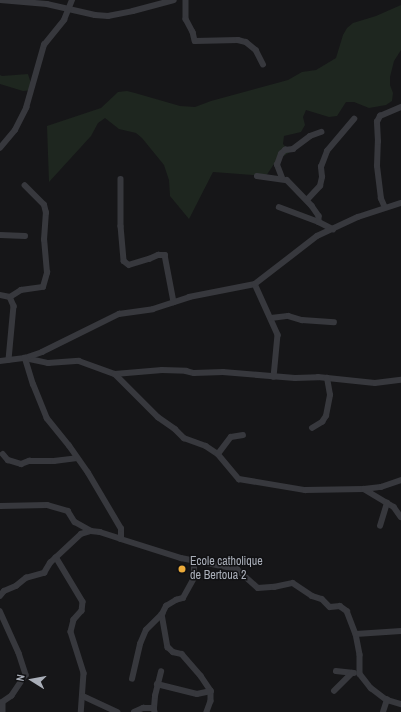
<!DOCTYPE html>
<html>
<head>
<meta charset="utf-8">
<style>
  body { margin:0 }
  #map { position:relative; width:401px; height:712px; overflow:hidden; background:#161618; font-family:"Archivo Narrow",sans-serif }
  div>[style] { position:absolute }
  .green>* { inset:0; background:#1e261f }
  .minor>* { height:5.5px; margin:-2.75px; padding:0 2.75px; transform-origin:2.75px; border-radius:2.75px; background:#37383d }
  .dots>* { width:11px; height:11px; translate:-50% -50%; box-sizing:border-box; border:2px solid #111113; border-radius:50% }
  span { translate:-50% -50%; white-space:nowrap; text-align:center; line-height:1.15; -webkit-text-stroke:3px #111113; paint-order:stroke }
  .poi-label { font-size:12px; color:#a9aeb8 }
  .left { translate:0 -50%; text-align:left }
  .north { position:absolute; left:12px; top:660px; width:40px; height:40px; -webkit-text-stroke:3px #111113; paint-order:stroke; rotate:281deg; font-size:11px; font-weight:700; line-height:16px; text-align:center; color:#a9aeb8 }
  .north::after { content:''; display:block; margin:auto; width:14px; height:18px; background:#a9aeb8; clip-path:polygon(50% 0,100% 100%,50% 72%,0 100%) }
</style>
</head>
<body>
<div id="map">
  <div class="green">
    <div style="clip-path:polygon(401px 5px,401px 50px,394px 61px,390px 77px,390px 85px,393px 93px,392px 101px,386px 105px,369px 108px,354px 102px,346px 102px,337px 116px,329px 117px,306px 110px,303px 117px,305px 125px,301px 132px,284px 136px,283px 144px,290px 152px,276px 161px,266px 176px,213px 172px,189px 219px,170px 196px,169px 180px,164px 165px,142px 138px,136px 133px,119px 129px,105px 118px,98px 123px,91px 136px,49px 182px,47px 126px,101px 108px,118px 92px,127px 91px,135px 93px,180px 106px,195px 107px,211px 101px,288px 80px,302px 72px,316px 70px,336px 58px,343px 35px,347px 28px,353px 23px,376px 16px)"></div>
    <div style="clip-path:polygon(28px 74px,33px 90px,23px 91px,0 84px,0 75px,2px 76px)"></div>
  </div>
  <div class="minor">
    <div style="left:0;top:0;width:47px;rotate:4.9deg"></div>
    <div style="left:47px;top:4px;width:49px;rotate:12.9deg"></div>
    <div style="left:95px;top:15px;width:13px;rotate:4deg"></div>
    <div style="left:108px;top:16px;width:25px;rotate:-11deg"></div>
    <div style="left:133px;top:11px;width:42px;rotate:-15deg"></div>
    <div style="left:186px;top:0;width:19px;rotate:90deg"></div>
    <div style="left:186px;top:19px;width:15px;rotate:62deg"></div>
    <div style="left:193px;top:32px;width:9px;rotate:77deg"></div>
    <div style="left:195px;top:41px;width:43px;rotate:-1.3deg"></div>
    <div style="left:238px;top:40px;width:8px;rotate:14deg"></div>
    <div style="left:246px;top:42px;width:13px;rotate:39deg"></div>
    <div style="left:256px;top:50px;width:16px;rotate:63deg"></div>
    <div style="left:0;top:148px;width:23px;rotate:-50deg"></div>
    <div style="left:15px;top:130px;width:25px;rotate:-63deg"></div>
    <div style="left:26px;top:108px;width:66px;rotate:-74.1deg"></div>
    <div style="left:44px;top:45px;width:32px;rotate:-51deg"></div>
    <div style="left:64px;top:20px;width:22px;rotate:-68deg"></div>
    <div style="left:257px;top:176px;width:30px;rotate:8deg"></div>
    <div style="left:287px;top:180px;width:36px;rotate:46deg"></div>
    <div style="left:312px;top:206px;width:12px;rotate:55deg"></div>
    <div style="left:319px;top:216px;width:6px;rotate:90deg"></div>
    <div style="left:282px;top:178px;width:14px;rotate:-111deg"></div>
    <div style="left:277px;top:165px;width:12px;rotate:-70deg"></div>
    <div style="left:281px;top:154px;width:6px;rotate:-45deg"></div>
    <div style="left:285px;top:150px;width:8px;rotate:-7deg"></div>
    <div style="left:293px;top:149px;width:21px;rotate:-37deg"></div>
    <div style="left:310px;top:136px;width:12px;rotate:-20deg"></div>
    <div style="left:121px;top:179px;width:47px;rotate:90deg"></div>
    <div style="left:121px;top:226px;width:35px;rotate:85deg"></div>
    <div style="left:124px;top:261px;width:6px;rotate:39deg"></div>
    <div style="left:129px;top:265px;width:21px;rotate:-17deg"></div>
    <div style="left:149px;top:259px;width:10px;rotate:-24deg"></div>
    <div style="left:158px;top:255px;width:7px"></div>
    <div style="left:165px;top:255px;width:48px;rotate:79.2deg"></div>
    <div style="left:307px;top:200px;width:19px;rotate:-47deg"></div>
    <div style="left:320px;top:186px;width:9px;rotate:-77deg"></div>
    <div style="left:322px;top:177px;width:10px;rotate:-96deg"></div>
    <div style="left:321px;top:167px;width:17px;rotate:-69deg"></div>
    <div style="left:327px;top:151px;width:42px;rotate:-49.8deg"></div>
    <div style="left:279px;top:207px;width:43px;rotate:20.6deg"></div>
    <div style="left:319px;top:222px;width:16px;rotate:27deg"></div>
    <div style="left:385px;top:208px;width:10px;rotate:-114deg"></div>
    <div style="left:381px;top:199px;width:33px;rotate:-97deg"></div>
    <div style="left:377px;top:166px;width:24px;rotate:-88deg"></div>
    <div style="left:378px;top:142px;width:20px;rotate:-93deg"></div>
    <div style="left:377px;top:122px;width:7px;rotate:-63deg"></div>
    <div style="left:380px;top:116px;width:23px;rotate:-23deg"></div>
    <div style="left:0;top:235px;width:25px;rotate:2deg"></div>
    <div style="left:255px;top:284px;width:56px;rotate:65.7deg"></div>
    <div style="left:278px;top:335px;width:42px;rotate:95.4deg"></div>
    <div style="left:0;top:295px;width:10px;rotate:11deg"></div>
    <div style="left:10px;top:297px;width:10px;rotate:66deg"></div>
    <div style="left:14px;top:306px;width:54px;rotate:95.3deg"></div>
    <div style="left:10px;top:297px;width:13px;rotate:-32deg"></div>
    <div style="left:21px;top:290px;width:22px;rotate:-8deg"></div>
    <div style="left:43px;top:287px;width:15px;rotate:-74deg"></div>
    <div style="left:47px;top:273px;width:33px;rotate:-95deg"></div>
    <div style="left:44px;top:240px;width:27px;rotate:-86deg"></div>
    <div style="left:46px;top:213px;width:8px;rotate:-104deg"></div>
    <div style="left:44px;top:205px;width:27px;rotate:-135deg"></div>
    <div style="left:271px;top:318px;width:17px;rotate:-7deg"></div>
    <div style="left:288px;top:316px;width:15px;rotate:16deg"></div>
    <div style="left:302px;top:320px;width:32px;rotate:4deg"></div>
    <div style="left:25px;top:358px;width:24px;rotate:12deg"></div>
    <div style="left:48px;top:363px;width:31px;rotate:-4deg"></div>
    <div style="left:79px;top:361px;width:38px;rotate:20deg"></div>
    <div style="left:115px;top:374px;width:47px;rotate:-4.9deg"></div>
    <div style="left:162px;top:370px;width:24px;rotate:2deg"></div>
    <div style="left:186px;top:371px;width:8px;rotate:14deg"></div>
    <div style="left:194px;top:373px;width:29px;rotate:-2deg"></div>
    <div style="left:223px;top:372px;width:72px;rotate:4.8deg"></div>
    <div style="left:295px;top:378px;width:23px;rotate:-2deg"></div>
    <div style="left:318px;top:377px;width:57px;rotate:6deg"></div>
    <div style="left:375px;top:383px;width:26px;rotate:-7deg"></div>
    <div style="left:0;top:361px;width:25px;rotate:-7deg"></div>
    <div style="left:25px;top:358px;width:18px;rotate:-19deg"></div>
    <div style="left:42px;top:352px;width:86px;rotate:-26.3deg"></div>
    <div style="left:119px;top:314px;width:34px;rotate:-8deg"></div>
    <div style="left:153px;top:309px;width:38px;rotate:-18deg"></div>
    <div style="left:189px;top:297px;width:67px;rotate:-11.1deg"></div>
    <div style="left:255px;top:284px;width:78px;rotate:-37.7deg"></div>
    <div style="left:317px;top:236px;width:45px;rotate:-24.9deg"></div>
    <div style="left:358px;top:217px;width:45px;rotate:-18deg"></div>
    <div style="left:115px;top:374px;width:61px;rotate:45deg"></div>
    <div style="left:158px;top:417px;width:21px;rotate:35deg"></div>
    <div style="left:175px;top:429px;width:13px;rotate:45deg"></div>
    <div style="left:184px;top:438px;width:23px;rotate:20deg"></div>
    <div style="left:206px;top:446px;width:14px;rotate:34deg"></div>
    <div style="left:218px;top:454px;width:33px;rotate:50deg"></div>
    <div style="left:239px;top:479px;width:67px;rotate:9.5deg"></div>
    <div style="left:305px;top:490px;width:59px;rotate:-1deg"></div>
    <div style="left:364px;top:489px;width:35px;rotate:31deg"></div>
    <div style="left:394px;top:507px;width:12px;rotate:55deg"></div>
    <div style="left:312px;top:428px;width:12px;rotate:-31deg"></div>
    <div style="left:322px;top:422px;width:7px;rotate:-56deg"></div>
    <div style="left:326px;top:416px;width:21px;rotate:-79deg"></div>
    <div style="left:330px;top:395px;width:17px;rotate:-100deg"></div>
    <div style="left:3px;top:454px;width:8px;rotate:50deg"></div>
    <div style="left:8px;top:460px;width:14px;rotate:17deg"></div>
    <div style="left:21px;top:464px;width:9px;rotate:-21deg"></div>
    <div style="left:29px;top:461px;width:25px"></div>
    <div style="left:54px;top:461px;width:23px;rotate:-7deg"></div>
    <div style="left:218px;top:454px;width:21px;rotate:-53deg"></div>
    <div style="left:231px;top:437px;width:12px;rotate:-9deg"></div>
    <div style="left:364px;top:489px;width:17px;rotate:-7deg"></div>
    <div style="left:381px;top:487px;width:21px;rotate:-19deg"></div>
    <div style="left:0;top:506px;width:47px;rotate:-1.2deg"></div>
    <div style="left:47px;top:505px;width:22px;rotate:16deg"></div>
    <div style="left:68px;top:511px;width:13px;rotate:58deg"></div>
    <div style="left:75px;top:522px;width:18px;rotate:29deg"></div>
    <div style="left:380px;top:526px;width:24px;rotate:-73deg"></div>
    <div style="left:121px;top:539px;width:63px;rotate:17.6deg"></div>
    <div style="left:181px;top:558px;width:57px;rotate:11.1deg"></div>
    <div style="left:237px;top:569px;width:28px;rotate:42deg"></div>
    <div style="left:258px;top:588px;width:16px;rotate:-4deg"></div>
    <div style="left:274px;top:587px;width:19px;rotate:-12deg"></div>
    <div style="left:293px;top:583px;width:23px;rotate:34deg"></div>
    <div style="left:312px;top:596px;width:10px;rotate:17deg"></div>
    <div style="left:322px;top:599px;width:11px;rotate:45deg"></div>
    <div style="left:330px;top:607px;width:10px;rotate:-6deg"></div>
    <div style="left:340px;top:606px;width:9px;rotate:36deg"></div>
    <div style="left:347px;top:611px;width:25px;rotate:69deg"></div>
    <div style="left:356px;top:634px;width:21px;rotate:79deg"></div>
    <div style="left:360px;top:655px;width:19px;rotate:90deg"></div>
    <div style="left:360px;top:674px;width:18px;rotate:52deg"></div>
    <div style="left:371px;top:688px;width:20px;rotate:37deg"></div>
    <div style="left:387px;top:700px;width:15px;rotate:16deg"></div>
    <div style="left:56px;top:557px;width:52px;rotate:59deg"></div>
    <div style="left:83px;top:602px;width:9px;rotate:96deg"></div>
    <div style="left:82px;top:611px;width:12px;rotate:132deg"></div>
    <div style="left:74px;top:620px;width:12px;rotate:104deg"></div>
    <div style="left:71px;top:632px;width:43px;rotate:72.4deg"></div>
    <div style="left:84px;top:673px;width:39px;rotate:94deg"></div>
    <div style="left:0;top:596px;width:6px;rotate:-51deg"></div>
    <div style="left:4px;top:591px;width:13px;rotate:-23deg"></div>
    <div style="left:16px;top:586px;width:13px;rotate:-39deg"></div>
    <div style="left:26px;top:578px;width:19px;rotate:-16deg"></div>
    <div style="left:44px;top:573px;width:12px;rotate:-59deg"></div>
    <div style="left:50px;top:563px;width:42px;rotate:-43.1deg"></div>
    <div style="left:81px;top:534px;width:10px;rotate:-17deg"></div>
    <div style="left:91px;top:531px;width:9px;rotate:6deg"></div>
    <div style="left:100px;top:532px;width:22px;rotate:18deg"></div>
    <div style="left:121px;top:539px;width:10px;rotate:-90deg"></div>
    <div style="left:121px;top:529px;width:65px;rotate:-120.5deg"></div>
    <div style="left:88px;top:473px;width:33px;rotate:-125deg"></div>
    <div style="left:69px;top:446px;width:35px;rotate:-129deg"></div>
    <div style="left:47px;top:419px;width:37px;rotate:-112deg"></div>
    <div style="left:33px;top:385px;width:28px;rotate:-107deg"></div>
    <div style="left:0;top:611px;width:46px;rotate:65.7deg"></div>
    <div style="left:19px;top:653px;width:23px;rotate:72deg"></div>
    <div style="left:26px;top:675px;width:25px;rotate:124deg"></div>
    <div style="left:12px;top:696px;width:11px;rotate:146deg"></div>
    <div style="left:3px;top:702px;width:10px;rotate:90deg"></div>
    <div style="left:162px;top:614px;width:34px;rotate:80deg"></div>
    <div style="left:168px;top:647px;width:7px;rotate:45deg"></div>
    <div style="left:173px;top:652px;width:9px;rotate:13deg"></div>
    <div style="left:182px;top:654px;width:29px;rotate:49deg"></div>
    <div style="left:201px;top:676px;width:18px;rotate:56deg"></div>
    <div style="left:211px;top:691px;width:10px;rotate:90deg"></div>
    <div style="left:211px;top:701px;width:12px;rotate:110deg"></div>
    <div style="left:356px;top:634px;width:45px;rotate:-3.8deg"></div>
    <div style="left:336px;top:671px;width:18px;rotate:6deg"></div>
    <div style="left:132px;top:679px;width:36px;rotate:-77deg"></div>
    <div style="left:140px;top:644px;width:15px;rotate:-67deg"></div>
    <div style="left:146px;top:630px;width:23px;rotate:-45deg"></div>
    <div style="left:162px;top:614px;width:9px;rotate:-63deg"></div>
    <div style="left:166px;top:606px;width:12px;rotate:-31deg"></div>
    <div style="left:176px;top:600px;width:7px;rotate:-16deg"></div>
    <div style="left:183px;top:598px;width:23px;rotate:-61deg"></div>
    <div style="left:194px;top:578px;width:19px;rotate:-90deg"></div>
    <div style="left:157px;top:684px;width:41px;rotate:14deg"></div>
    <div style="left:197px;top:694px;width:14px;rotate:-12deg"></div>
    <div style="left:334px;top:691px;width:25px;rotate:-45deg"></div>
    <div style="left:83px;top:696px;width:38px;rotate:25deg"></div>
    <div style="left:154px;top:708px;width:12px;rotate:-85deg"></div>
    <div style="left:155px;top:696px;width:25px;rotate:-76deg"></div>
    <div style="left:134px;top:712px;width:10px;rotate:-24deg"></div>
    <div style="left:143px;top:708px;width:11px"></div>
    <div style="left:154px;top:708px;width:4px;rotate:76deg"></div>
    <div style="left:383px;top:712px;width:13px;rotate:-72deg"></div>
  </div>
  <div class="dots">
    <div style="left:182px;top:569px;background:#ecab3a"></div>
  </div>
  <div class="poi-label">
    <span class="left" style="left:190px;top:569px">Ecole catholique<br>de Bertoua 2</span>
  </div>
  <div class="north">N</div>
</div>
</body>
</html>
